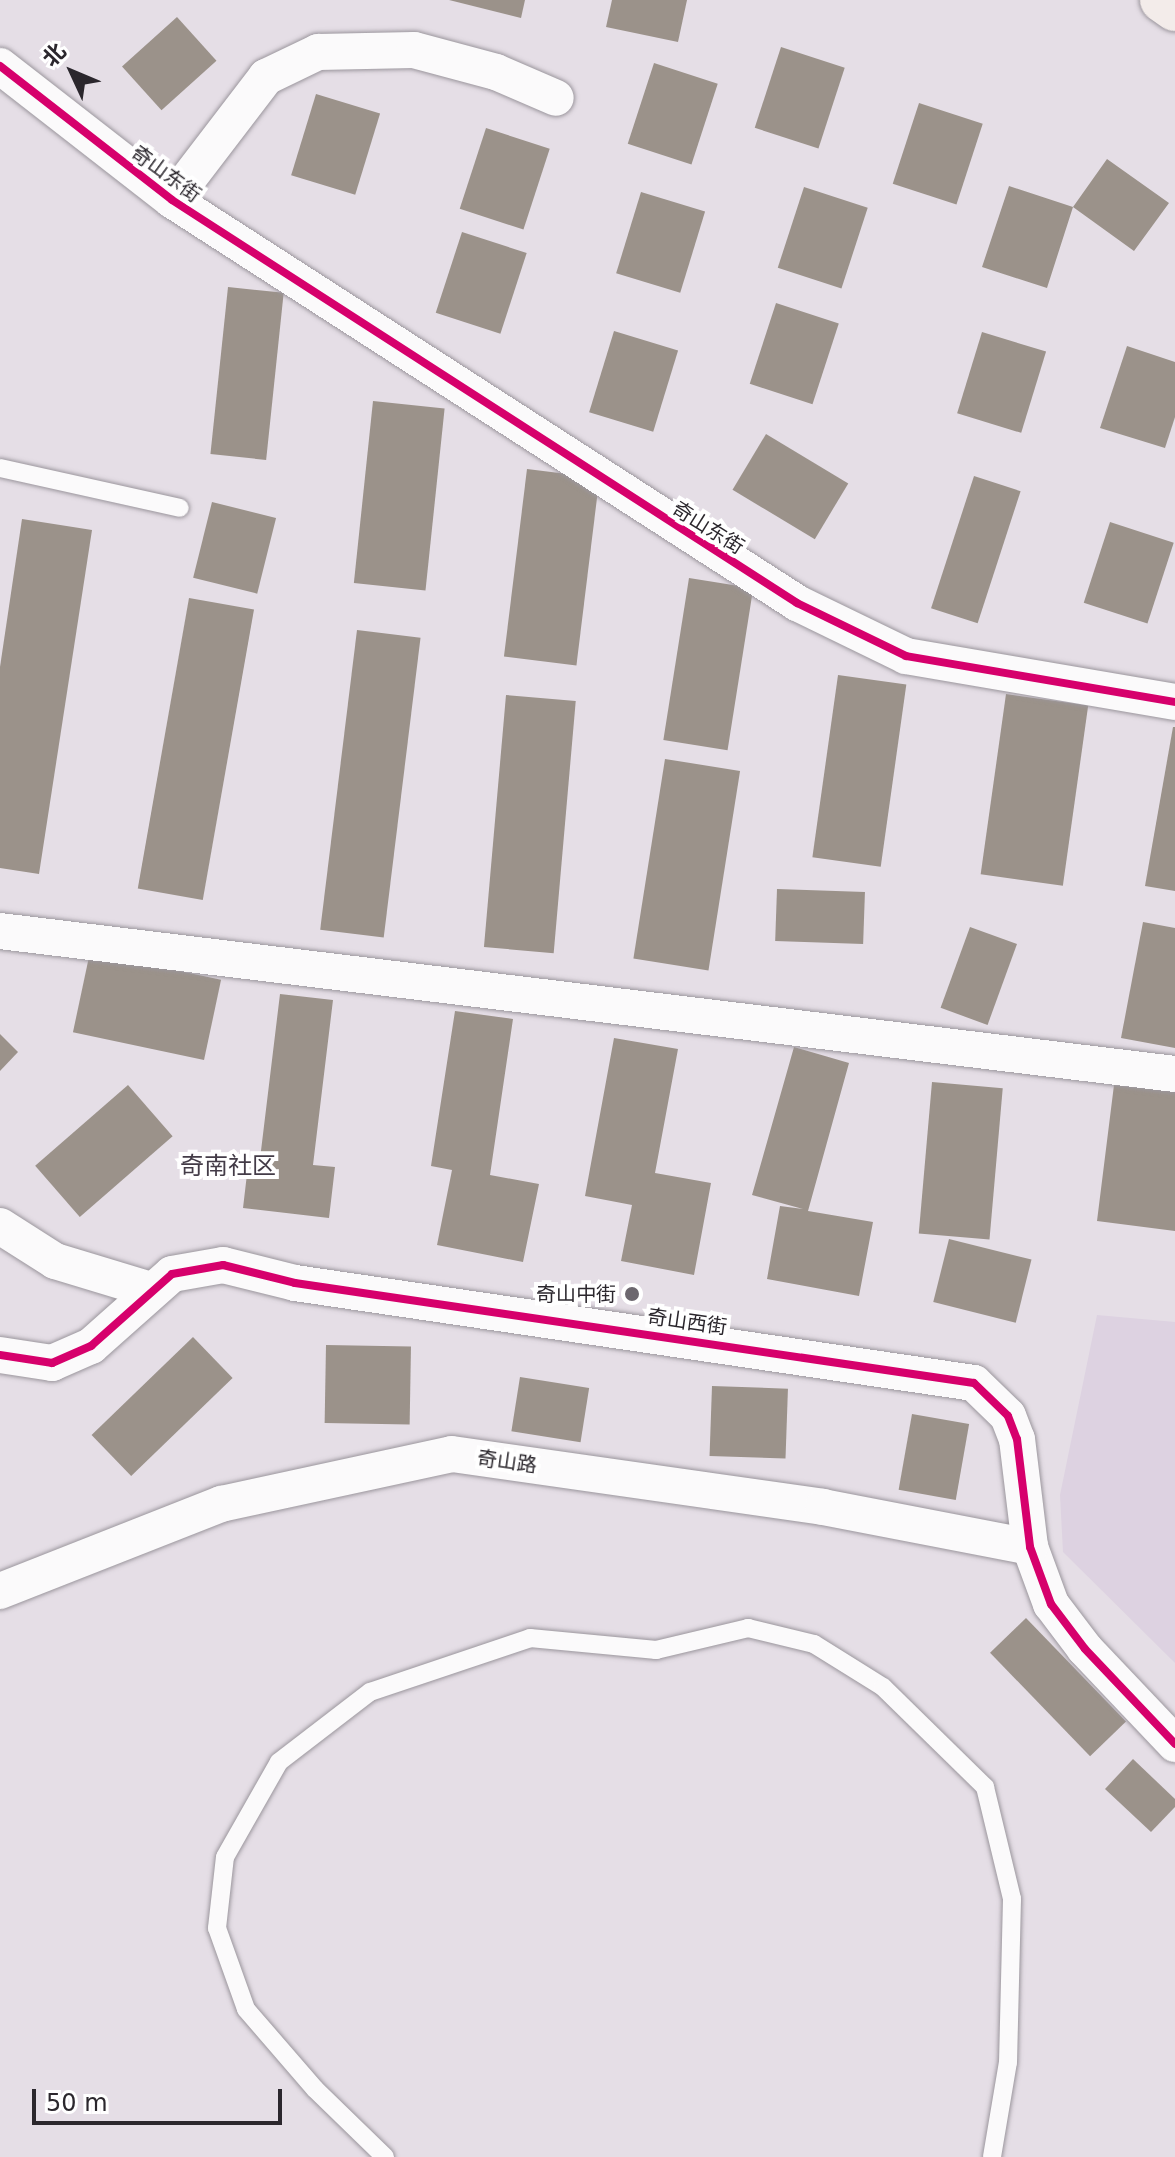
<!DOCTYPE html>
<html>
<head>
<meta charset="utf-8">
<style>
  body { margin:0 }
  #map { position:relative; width:1175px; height:2157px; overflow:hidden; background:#e5dee6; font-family:"DejaVu Sans","Noto Sans SC",sans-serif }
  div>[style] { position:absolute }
  .built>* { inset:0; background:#ddd2e1 }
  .building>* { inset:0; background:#9b928a; transform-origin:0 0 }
  .roads { filter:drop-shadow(0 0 2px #9b969d) drop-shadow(0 0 2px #9b969d) }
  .service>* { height:18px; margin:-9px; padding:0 9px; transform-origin:9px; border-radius:9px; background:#fbfafb }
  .minor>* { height:36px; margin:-18px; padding:0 18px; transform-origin:18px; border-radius:18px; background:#fbfafb }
  .primary>* { height:44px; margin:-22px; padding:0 22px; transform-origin:22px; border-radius:22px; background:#f3ecea }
  .cycleway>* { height:8px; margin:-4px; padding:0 4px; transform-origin:4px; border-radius:4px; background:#d6006c }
  .dots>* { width:22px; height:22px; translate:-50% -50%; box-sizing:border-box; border:4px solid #fff; border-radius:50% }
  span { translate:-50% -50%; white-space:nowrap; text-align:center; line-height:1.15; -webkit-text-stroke:8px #fff; paint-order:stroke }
  .street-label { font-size:20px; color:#2b272d }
  .poi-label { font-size:20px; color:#2b272d }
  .right { translate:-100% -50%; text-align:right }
  .quarter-label { font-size:24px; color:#433b47 }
  .north { position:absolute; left:32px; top:32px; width:80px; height:80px; -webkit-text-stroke:6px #fff; paint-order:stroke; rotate:314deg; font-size:22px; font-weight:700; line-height:32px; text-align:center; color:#2b272d }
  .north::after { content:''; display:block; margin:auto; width:28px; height:36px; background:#2b272d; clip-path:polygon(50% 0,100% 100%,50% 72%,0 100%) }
  .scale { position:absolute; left:32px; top:2089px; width:250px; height:36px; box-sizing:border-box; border:4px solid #2b272d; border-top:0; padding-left:10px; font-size:24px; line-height:28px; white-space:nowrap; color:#2b272d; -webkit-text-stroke:6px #fff; paint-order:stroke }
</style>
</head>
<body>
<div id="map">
  <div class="built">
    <div style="clip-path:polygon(1097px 1315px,1175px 1322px,1175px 1663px,1063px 1552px,1060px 1495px)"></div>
  </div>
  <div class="building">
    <div style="clip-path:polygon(449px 0,525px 0,521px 18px)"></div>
    <div style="clip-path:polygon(612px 0,687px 0,678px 42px,606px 27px)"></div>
    <div style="left:177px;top:17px;width:59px;height:74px;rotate:48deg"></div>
    <div style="left:781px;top:47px;width:67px;height:85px;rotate:18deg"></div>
    <div style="left:654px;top:63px;width:67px;height:85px;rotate:18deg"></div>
    <div style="left:316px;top:94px;width:67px;height:85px;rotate:17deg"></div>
    <div style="left:919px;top:103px;width:67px;height:85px;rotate:18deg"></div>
    <div style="left:486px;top:128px;width:67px;height:85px;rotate:18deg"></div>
    <div style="clip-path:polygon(1107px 159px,1169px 203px,1134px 251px,1073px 207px,1047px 288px,982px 267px,1009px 186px,1073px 207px)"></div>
    <div style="left:804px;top:187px;width:67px;height:85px;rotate:18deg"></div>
    <div style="left:641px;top:192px;width:67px;height:85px;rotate:17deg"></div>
    <div style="left:462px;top:232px;width:68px;height:85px;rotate:18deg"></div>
    <div style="left:228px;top:287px;width:56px;height:168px;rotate:6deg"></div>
    <div style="left:776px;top:303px;width:66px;height:85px;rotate:18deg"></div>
    <div style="left:614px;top:331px;width:67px;height:85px;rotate:17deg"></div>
    <div style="left:982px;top:332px;width:67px;height:85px;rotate:17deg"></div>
    <div style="clip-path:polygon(1127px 346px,1175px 362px,1175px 417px,1165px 448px,1100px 428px)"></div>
    <div style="left:373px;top:401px;width:72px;height:183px;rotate:6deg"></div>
    <div style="left:766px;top:434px;width:96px;height:65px;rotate:31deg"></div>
    <div style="left:527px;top:469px;width:73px;height:189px;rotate:7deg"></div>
    <div style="left:974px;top:476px;width:49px;height:139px;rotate:18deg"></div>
    <div style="left:212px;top:502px;width:66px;height:78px;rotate:14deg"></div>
    <div style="clip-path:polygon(22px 519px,92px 530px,39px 874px,0 868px,0 667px)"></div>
    <div style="left:1110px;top:522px;width:67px;height:85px;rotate:18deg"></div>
    <div style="left:689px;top:578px;width:65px;height:164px;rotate:9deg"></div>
    <div style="left:189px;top:598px;width:66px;height:295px;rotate:10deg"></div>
    <div style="left:357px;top:630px;width:64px;height:302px;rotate:7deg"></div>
    <div style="left:838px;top:675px;width:69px;height:184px;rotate:8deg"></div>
    <div style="left:1006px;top:694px;width:83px;height:182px;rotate:8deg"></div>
    <div style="left:506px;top:695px;width:70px;height:253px;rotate:5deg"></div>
    <div style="clip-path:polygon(1173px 727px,1175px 727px,1175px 891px,1145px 886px)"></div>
    <div style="left:665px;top:759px;width:76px;height:202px;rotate:9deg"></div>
    <div style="left:777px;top:889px;width:88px;height:52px;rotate:2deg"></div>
    <div style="clip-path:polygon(1143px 922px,1175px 928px,1175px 1048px,1121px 1038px)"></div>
    <div style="left:970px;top:927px;width:50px;height:86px;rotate:20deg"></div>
    <div style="left:90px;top:952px;width:134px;height:82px;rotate:12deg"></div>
    <div style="clip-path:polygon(280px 994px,333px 1000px,313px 1165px,335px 1167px,329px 1218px,243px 1208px,249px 1157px,260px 1159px)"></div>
    <div style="clip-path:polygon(455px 1011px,513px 1019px,490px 1175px,539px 1184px,523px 1262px,437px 1245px,452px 1170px,431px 1166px)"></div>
    <div style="clip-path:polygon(0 1034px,18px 1052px,0 1071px)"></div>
    <div style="clip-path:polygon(614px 1038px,678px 1049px,655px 1173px,711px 1183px,694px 1275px,621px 1261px,632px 1205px,585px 1196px)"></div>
    <div style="clip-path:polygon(794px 1047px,849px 1063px,808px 1211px,873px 1222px,859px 1296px,767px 1279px,780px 1206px,803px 1209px,752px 1195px)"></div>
    <div style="left:932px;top:1082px;width:71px;height:152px;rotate:5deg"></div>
    <div style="left:128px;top:1085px;width:68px;height:123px;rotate:49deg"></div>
    <div style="clip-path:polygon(1114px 1085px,1175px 1092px,1175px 1231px,1097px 1221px)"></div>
    <div style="left:949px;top:1239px;width:85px;height:65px;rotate:14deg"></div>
    <div style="left:193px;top:1337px;width:57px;height:141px;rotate:46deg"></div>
    <div style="left:326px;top:1345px;width:85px;height:78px;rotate:1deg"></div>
    <div style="left:520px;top:1377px;width:70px;height:55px;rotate:9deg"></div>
    <div style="left:712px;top:1386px;width:76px;height:70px;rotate:2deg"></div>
    <div style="left:912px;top:1414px;width:58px;height:77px;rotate:10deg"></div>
    <div style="left:1026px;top:1618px;width:144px;height:50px;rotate:46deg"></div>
    <div style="clip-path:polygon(1133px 1759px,1175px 1799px,1175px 1807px,1151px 1832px,1105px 1789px)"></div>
  </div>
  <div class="roads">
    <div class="service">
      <div style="left:0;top:468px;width:184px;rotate:12.5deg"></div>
      <div style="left:385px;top:2157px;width:98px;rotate:-135.8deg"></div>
      <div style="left:315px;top:2089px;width:106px;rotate:-130.8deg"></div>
      <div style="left:246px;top:2009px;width:86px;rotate:-109.7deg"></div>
      <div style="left:217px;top:1928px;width:71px;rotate:-83.6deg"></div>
      <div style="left:225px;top:1857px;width:109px;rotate:-60.4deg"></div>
      <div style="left:279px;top:1762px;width:115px;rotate:-37.6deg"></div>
      <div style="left:370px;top:1692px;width:169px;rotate:-18.6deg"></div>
      <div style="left:530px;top:1638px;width:127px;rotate:5.4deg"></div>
      <div style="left:656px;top:1650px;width:95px;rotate:-13.4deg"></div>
      <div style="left:748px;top:1628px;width:68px;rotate:13.6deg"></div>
      <div style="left:814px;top:1644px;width:81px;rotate:31.9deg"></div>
      <div style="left:883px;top:1687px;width:143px;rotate:44.4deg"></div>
      <div style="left:985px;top:1787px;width:115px;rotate:76.4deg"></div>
      <div style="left:1012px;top:1899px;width:163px;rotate:91.4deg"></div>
      <div style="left:1008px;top:2062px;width:96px;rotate:99.6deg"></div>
    </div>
    <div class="minor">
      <div style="left:0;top:66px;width:218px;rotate:37.9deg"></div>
      <div style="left:172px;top:200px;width:744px;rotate:32.81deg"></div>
      <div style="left:797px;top:603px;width:121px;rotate:25.9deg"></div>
      <div style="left:906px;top:656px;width:273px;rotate:9.7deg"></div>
      <div style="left:172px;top:200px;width:155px;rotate:-52.6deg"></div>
      <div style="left:266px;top:77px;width:58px;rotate:-25.7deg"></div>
      <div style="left:318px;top:52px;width:96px;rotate:-1.2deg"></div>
      <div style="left:414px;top:50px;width:85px;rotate:15deg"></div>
      <div style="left:496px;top:72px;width:65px;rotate:23.4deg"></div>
      <div style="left:0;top:931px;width:1184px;rotate:6.94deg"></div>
      <div style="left:0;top:1226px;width:65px;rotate:32.5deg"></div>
      <div style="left:55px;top:1261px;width:100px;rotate:16.8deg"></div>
      <div style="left:0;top:1355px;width:53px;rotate:8.7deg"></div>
      <div style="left:52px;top:1363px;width:43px;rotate:-23.6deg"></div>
      <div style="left:91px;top:1346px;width:108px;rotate:-41.6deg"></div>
      <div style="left:172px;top:1274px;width:52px;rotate:-10deg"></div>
      <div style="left:223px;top:1265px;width:74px;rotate:14deg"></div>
      <div style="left:295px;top:1283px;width:686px;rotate:8.38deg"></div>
      <div style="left:974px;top:1383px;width:47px;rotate:44.1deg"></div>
      <div style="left:1008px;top:1416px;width:25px;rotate:69deg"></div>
      <div style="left:1017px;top:1439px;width:109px;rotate:83.1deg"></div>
      <div style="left:1030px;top:1547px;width:61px;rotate:69.8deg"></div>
      <div style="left:1051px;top:1604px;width:56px;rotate:52.9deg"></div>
      <div style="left:1085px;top:1649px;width:131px;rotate:46.5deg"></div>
      <div style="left:0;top:1591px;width:238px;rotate:-21.5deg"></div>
      <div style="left:221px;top:1504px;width:236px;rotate:-12.2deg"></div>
      <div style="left:452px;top:1454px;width:375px;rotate:8.1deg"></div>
      <div style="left:823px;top:1507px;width:211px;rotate:10.9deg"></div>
    </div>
    <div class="primary">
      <div style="left:1162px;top:0;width:16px;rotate:35deg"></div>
    </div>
  </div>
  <div class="cycleway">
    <div style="left:0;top:66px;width:218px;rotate:37.9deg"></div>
    <div style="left:172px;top:200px;width:744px;rotate:32.81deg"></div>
    <div style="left:797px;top:603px;width:121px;rotate:25.9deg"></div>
    <div style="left:906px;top:656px;width:273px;rotate:9.7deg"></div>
    <div style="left:0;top:1355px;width:53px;rotate:8.7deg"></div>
    <div style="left:52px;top:1363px;width:43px;rotate:-23.6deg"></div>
    <div style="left:91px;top:1346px;width:108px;rotate:-41.6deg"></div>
    <div style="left:172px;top:1274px;width:52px;rotate:-10deg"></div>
    <div style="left:223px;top:1265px;width:74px;rotate:14deg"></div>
    <div style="left:295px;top:1283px;width:686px;rotate:8.38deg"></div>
    <div style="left:974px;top:1383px;width:47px;rotate:44.1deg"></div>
    <div style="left:1008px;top:1416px;width:25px;rotate:69deg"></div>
    <div style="left:1017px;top:1439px;width:109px;rotate:83.1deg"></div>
    <div style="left:1030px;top:1547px;width:61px;rotate:69.8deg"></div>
    <div style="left:1051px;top:1604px;width:56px;rotate:52.9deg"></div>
    <div style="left:1085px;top:1649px;width:131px;rotate:46.5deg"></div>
  </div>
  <div class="dots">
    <div style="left:632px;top:1294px;background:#6c676e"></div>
  </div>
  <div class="street-label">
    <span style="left:166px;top:174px;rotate:36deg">奇山东街</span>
    <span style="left:708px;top:528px;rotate:32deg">奇山东街</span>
    <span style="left:687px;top:1322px;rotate:8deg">奇山西街</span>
    <span style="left:507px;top:1462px;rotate:8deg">奇山路</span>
  </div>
  <div class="poi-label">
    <span class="right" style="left:616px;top:1294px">奇山中街</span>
  </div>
  <div class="quarter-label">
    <span style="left:228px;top:1167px">奇南社区</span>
  </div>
  <div class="north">北</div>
  <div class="scale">50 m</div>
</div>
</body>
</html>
